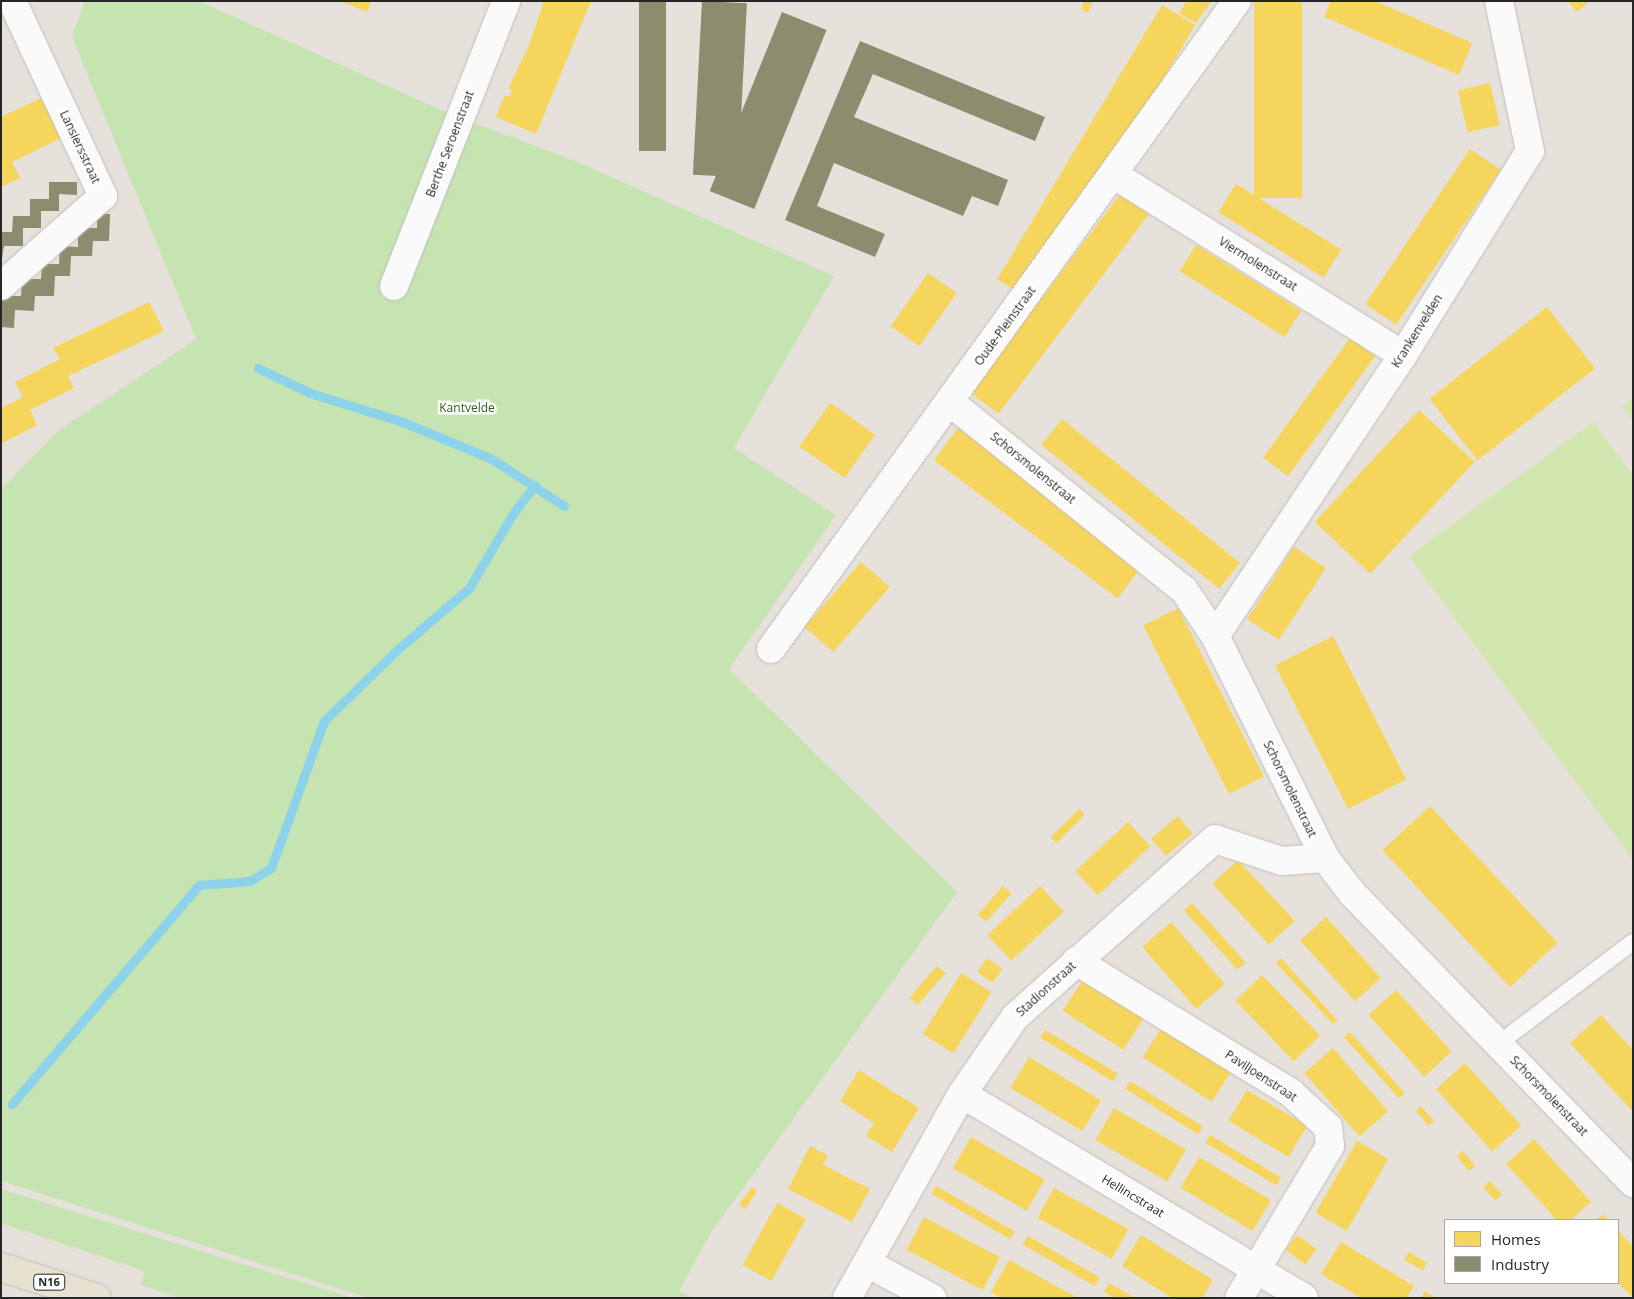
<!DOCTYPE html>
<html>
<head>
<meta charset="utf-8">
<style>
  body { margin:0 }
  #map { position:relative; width:1634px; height:1299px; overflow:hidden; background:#e6e1db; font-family:"Open Sans",sans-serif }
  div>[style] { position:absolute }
  .green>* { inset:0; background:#c6e3b2 }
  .pitch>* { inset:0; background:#d2e7af }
  .homes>* { inset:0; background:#f6d55c; transform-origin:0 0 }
  .industry>* { inset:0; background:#8c8c6e; transform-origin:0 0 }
  .stream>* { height:9px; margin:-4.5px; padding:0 4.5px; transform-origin:4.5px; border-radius:4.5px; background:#8bd2ea }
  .roads { filter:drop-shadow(0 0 1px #bfbdbd) drop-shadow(0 0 1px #bfbdbd) }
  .service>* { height:16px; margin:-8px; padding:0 8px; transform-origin:8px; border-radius:8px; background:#fbfafa }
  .minor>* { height:28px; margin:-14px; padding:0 14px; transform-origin:14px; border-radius:14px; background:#fbfafa }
  .primary>* { height:28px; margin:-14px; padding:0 14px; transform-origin:14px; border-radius:14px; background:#e6e1d1 }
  span { translate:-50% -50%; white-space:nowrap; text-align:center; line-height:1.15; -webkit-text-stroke:5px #fff; paint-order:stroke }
  .shield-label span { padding:1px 4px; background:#fff; border:1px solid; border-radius:4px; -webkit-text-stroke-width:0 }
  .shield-label { font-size:11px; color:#262626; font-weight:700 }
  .street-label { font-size:12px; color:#262626 }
  .park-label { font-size:12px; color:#266316 }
  .frame { position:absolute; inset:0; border:2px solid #262626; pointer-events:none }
  .legend { position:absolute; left:1444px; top:1219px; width:175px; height:65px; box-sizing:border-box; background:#fff; border:1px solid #a8a8a8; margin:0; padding:6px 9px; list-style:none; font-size:15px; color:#262626 }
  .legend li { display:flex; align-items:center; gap:10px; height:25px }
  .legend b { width:25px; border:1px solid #a8a8a8 }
</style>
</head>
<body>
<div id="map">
  <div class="green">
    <div style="clip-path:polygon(85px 1px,199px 1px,450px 114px,573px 160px,834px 276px,734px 448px,836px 515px,729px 669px,957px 892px,710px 1234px,679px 1291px,693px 1298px,368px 1298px,1px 1181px,1px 489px,59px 430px,196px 339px,72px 37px)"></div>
    <div style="clip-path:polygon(1px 1189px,353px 1298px,180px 1298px,140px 1285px,145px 1271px,1px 1223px)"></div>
  </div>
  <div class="pitch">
    <div style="clip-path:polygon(1633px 398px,1633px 421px,1622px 406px)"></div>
    <div style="clip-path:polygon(1593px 422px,1633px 476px,1633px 860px,1409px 556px)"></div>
  </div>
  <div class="homes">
    <div style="clip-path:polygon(340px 1px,371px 1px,367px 12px)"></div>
    <div style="clip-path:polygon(544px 1px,591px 1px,536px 134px,496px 117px,505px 95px,510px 97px,512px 90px,508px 89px,529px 45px)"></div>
    <div style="clip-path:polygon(1084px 1px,1093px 1px,1088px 13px,1081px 9px)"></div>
    <div style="clip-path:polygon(1183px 1px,1212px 1px,1196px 23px,1179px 13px,1186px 2px)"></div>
    <div style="left:1254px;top:1px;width:48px;height:197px"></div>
    <div style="clip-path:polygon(1331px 1px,1375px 1px,1472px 43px,1459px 75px,1324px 17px)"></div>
    <div style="clip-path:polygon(1568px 1px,1590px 1px,1577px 12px)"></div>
    <div style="left:1162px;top:5px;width:39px;height:320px;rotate:31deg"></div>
    <div style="left:1490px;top:83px;width:43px;height:33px;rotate:77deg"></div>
    <div style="clip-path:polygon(41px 98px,61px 138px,12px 162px,20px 178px,1px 187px,1px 117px)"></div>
    <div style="left:1470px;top:149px;width:37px;height:187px;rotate:34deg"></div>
    <div style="left:1236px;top:184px;width:124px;height:33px;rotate:32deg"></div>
    <div style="left:1121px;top:193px;width:35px;height:250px;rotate:37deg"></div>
    <div style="left:1196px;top:245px;width:124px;height:31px;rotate:32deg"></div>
    <div style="left:928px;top:273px;width:35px;height:65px;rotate:35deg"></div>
    <div style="clip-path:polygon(149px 302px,164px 331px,68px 376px,74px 388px,30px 410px,37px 425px,1px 444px,1px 408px,23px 397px,15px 382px,60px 359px,53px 348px)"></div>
    <div style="left:1547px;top:307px;width:78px;height:149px;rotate:52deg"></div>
    <div style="left:1350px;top:338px;width:31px;height:148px;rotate:36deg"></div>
    <div style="left:830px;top:403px;width:55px;height:53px;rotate:35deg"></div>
    <div style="left:1419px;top:410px;width:76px;height:153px;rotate:43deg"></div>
    <div style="left:1062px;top:419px;width:229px;height:33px;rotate:39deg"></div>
    <div style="left:958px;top:428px;width:230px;height:40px;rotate:37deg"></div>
    <div style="left:1294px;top:547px;width:38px;height:86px;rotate:33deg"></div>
    <div style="left:861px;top:562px;width:38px;height:86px;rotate:41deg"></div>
    <div style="left:1178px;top:608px;width:189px;height:39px;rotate:63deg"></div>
    <div style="left:1333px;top:636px;width:161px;height:65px;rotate:63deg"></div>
    <div style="left:1430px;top:806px;width:187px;height:65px;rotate:47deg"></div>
    <div style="left:1079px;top:809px;width:8px;height:40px;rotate:45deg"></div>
    <div style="left:1178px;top:816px;width:23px;height:35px;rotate:50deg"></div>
    <div style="left:1128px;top:822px;width:33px;height:72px;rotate:47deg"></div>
    <div style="left:1238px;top:860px;width:83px;height:35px;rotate:47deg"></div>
    <div style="left:1003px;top:886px;width:11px;height:38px;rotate:41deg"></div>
    <div style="left:1040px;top:886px;width:35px;height:72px;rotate:47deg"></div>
    <div style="left:1192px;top:903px;width:80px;height:11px;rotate:48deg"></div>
    <div style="left:1326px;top:917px;width:82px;height:35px;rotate:48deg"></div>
    <div style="left:1171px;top:922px;width:82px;height:38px;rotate:49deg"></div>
    <div style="left:987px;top:958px;width:19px;height:17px;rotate:35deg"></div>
    <div style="clip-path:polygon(1281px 958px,1337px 1020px,1333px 1024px,1276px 963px)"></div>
    <div style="left:937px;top:966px;width:11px;height:42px;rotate:41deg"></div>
    <div style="left:961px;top:973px;width:36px;height:72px;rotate:32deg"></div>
    <div style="left:1262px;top:975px;width:84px;height:37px;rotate:46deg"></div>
    <div style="left:1084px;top:978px;width:72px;height:39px;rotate:33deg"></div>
    <div style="left:1396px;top:990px;width:83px;height:37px;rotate:48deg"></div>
    <div style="clip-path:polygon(1601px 1015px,1633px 1050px,1633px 1112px,1570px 1043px)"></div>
    <div style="left:1163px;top:1026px;width:82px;height:37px;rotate:33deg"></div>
    <div style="left:1045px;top:1030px;width:85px;height:9px;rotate:31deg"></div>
    <div style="left:1350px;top:1032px;width:82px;height:8px;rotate:48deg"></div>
    <div style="left:1333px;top:1048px;width:84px;height:38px;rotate:49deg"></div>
    <div style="left:1029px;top:1057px;width:84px;height:36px;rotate:31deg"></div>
    <div style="left:1465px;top:1063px;width:84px;height:39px;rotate:48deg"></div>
    <div style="clip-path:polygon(859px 1070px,919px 1108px,892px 1152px,866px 1136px,874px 1123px,840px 1101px)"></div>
    <div style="left:1130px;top:1081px;width:86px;height:9px;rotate:32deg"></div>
    <div style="left:1247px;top:1090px;width:70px;height:36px;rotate:31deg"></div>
    <div style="left:1421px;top:1106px;width:20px;height:7px;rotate:49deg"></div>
    <div style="left:1114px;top:1108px;width:83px;height:37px;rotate:30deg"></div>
    <div style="left:1210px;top:1135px;width:83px;height:9px;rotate:31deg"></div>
    <div style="left:971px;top:1137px;width:85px;height:36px;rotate:30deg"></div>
    <div style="clip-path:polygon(1534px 1139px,1591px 1202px,1570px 1220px,1557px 1220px,1506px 1164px)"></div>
    <div style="left:1357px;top:1141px;width:36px;height:83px;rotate:30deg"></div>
    <div style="clip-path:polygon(810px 1146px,828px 1156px,823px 1165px,870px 1189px,852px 1222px,788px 1189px)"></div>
    <div style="left:1463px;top:1151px;width:19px;height:8px;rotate:51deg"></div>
    <div style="left:1199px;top:1157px;width:84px;height:36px;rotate:31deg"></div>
    <div style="left:1490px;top:1181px;width:18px;height:9px;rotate:49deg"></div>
    <div style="left:936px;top:1186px;width:91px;height:9px;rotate:30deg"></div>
    <div style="clip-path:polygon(752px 1187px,757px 1191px,745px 1209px,739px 1204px)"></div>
    <div style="left:1054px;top:1188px;width:85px;height:34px;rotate:29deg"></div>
    <div style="left:777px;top:1203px;width:33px;height:71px;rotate:29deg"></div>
    <div style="clip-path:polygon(1603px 1214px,1609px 1220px,1596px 1220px)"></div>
    <div style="left:924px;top:1217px;width:86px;height:37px;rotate:28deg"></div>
    <div style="clip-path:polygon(1618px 1230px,1633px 1247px,1633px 1298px,1618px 1283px)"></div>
    <div style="clip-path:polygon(1141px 1235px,1213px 1280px,1202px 1298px,1172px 1298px,1122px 1266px)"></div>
    <div style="left:1297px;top:1235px;width:24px;height:19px;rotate:36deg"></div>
    <div style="left:1028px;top:1236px;width:83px;height:10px;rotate:30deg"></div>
    <div style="clip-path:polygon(1341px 1242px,1414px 1286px,1406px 1298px,1361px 1298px,1321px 1274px)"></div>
    <div style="left:1409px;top:1252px;width:21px;height:9px;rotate:31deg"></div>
    <div style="clip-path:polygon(1009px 1260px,1045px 1280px,1078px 1298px,1001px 1298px,991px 1292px)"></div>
    <div style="clip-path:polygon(1109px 1283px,1135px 1298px,1114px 1298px,1104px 1292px)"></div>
    <div style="clip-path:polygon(1425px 1291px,1435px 1298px,1421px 1298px)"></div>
  </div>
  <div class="industry">
    <div style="left:639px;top:1px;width:27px;height:150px"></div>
    <div style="left:702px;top:1px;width:45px;height:174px;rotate:3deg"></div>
    <div style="left:782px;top:12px;width:48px;height:193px;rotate:22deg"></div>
    <div style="clip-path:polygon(860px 41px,1045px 117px,1035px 141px,873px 74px,854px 117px,1008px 180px,998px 206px,972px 196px,963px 216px,834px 163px,817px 206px,885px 234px,875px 257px,785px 220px)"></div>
    <div style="clip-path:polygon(49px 182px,77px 182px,77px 195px,59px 194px,59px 211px,41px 211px,41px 228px,23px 228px,23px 246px,4px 246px,1px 264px,1px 232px,12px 232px,13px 216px,30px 216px,30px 199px,49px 199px)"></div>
    <div style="clip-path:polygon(97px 214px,110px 214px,109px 241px,93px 241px,92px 256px,71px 256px,70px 276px,55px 276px,54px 296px,35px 296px,34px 311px,15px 310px,14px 328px,1px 327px,2px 296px,21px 296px,22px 279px,41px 279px,42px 264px,59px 264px,60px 246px,78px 247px,78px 228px,97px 228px)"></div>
  </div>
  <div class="stream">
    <div style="left:258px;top:368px;width:58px;rotate:25.7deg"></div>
    <div style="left:310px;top:393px;width:97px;rotate:17.3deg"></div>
    <div style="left:403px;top:422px;width:96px;rotate:22.6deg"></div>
    <div style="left:492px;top:459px;width:86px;rotate:33.1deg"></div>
    <div style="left:12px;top:1104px;width:288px;rotate:-49.5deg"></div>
    <div style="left:199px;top:885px;width:51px;rotate:-4.5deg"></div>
    <div style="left:250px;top:881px;width:25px;rotate:-32deg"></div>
    <div style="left:271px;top:868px;width:156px;rotate:-70.2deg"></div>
    <div style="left:324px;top:721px;width:102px;rotate:-44.2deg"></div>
    <div style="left:397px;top:650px;width:95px;rotate:-40.7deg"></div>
    <div style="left:469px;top:588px;width:88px;rotate:-59.4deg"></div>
    <div style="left:514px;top:512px;width:34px;rotate:-52deg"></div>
  </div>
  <div class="roads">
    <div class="service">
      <div style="left:1498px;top:1044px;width:169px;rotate:-37.1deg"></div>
    </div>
    <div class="minor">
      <div style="left:1113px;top:174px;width:342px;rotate:32deg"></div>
      <div style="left:1px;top:286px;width:136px;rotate:-41.4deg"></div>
      <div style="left:103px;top:196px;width:215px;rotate:-115deg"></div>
      <div style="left:394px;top:286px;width:306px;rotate:-68.5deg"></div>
      <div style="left:950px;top:402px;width:300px;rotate:38.8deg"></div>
      <div style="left:1184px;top:590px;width:55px;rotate:56deg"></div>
      <div style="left:1215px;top:636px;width:248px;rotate:63.6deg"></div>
      <div style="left:1325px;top:858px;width:44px;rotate:52.4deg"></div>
      <div style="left:1352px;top:893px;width:404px;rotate:45.9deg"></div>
      <div style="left:1215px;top:636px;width:338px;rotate:-56.2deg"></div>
      <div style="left:1403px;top:355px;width:240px;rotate:-58.1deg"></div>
      <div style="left:1530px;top:151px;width:153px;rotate:-101.7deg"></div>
      <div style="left:771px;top:649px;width:798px;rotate:-54.28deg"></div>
      <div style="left:1076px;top:961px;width:252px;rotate:31.5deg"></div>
      <div style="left:1291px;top:1093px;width:50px;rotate:42.6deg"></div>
      <div style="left:1328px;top:1127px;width:19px;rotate:84deg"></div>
      <div style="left:1330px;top:1146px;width:177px;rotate:120.9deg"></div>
      <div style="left:962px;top:1094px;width:398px;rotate:30.8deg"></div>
      <div style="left:869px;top:1264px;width:72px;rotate:28.4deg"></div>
      <div style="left:847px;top:1298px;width:234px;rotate:-60.6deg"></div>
      <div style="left:962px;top:1094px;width:93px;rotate:-55.5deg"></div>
      <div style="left:1015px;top:1017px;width:268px;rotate:-41.7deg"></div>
      <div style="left:1215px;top:839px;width:71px;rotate:18.2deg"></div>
      <div style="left:1282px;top:861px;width:43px;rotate:-4deg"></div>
    </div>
    <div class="primary">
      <div style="left:1px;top:1267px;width:101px;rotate:17.9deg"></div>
    </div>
  </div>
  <div class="shield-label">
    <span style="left:49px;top:1282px">N16</span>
  </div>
  <div class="street-label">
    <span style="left:450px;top:144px;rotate:-69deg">Berthe Seroenstraat</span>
    <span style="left:80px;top:147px;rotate:65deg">Lansiersstraat</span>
    <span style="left:1258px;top:264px;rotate:32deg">Viermolenstraat</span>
    <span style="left:1005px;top:326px;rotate:-54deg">Oude-Pleinstraat</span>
    <span style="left:1417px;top:331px;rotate:-58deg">Krankenvelden</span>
    <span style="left:1033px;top:468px;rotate:39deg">Schorsmolenstraat</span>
    <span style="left:1290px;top:789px;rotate:64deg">Schorsmolenstraat</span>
    <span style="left:1046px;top:989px;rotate:-42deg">Stadionstraat</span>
    <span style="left:1261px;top:1076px;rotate:33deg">Paviljoenstraat</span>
    <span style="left:1549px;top:1096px;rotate:46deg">Schorsmolenstraat</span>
    <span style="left:1133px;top:1196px;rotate:31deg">Hellincstraat</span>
  </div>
  <div class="park-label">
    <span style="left:467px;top:408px">Kantvelde</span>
  </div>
  <div class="frame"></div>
  <ul class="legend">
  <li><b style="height:14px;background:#f6d55c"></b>Homes</li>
  <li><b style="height:14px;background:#8c8c6e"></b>Industry</li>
  </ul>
</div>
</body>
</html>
